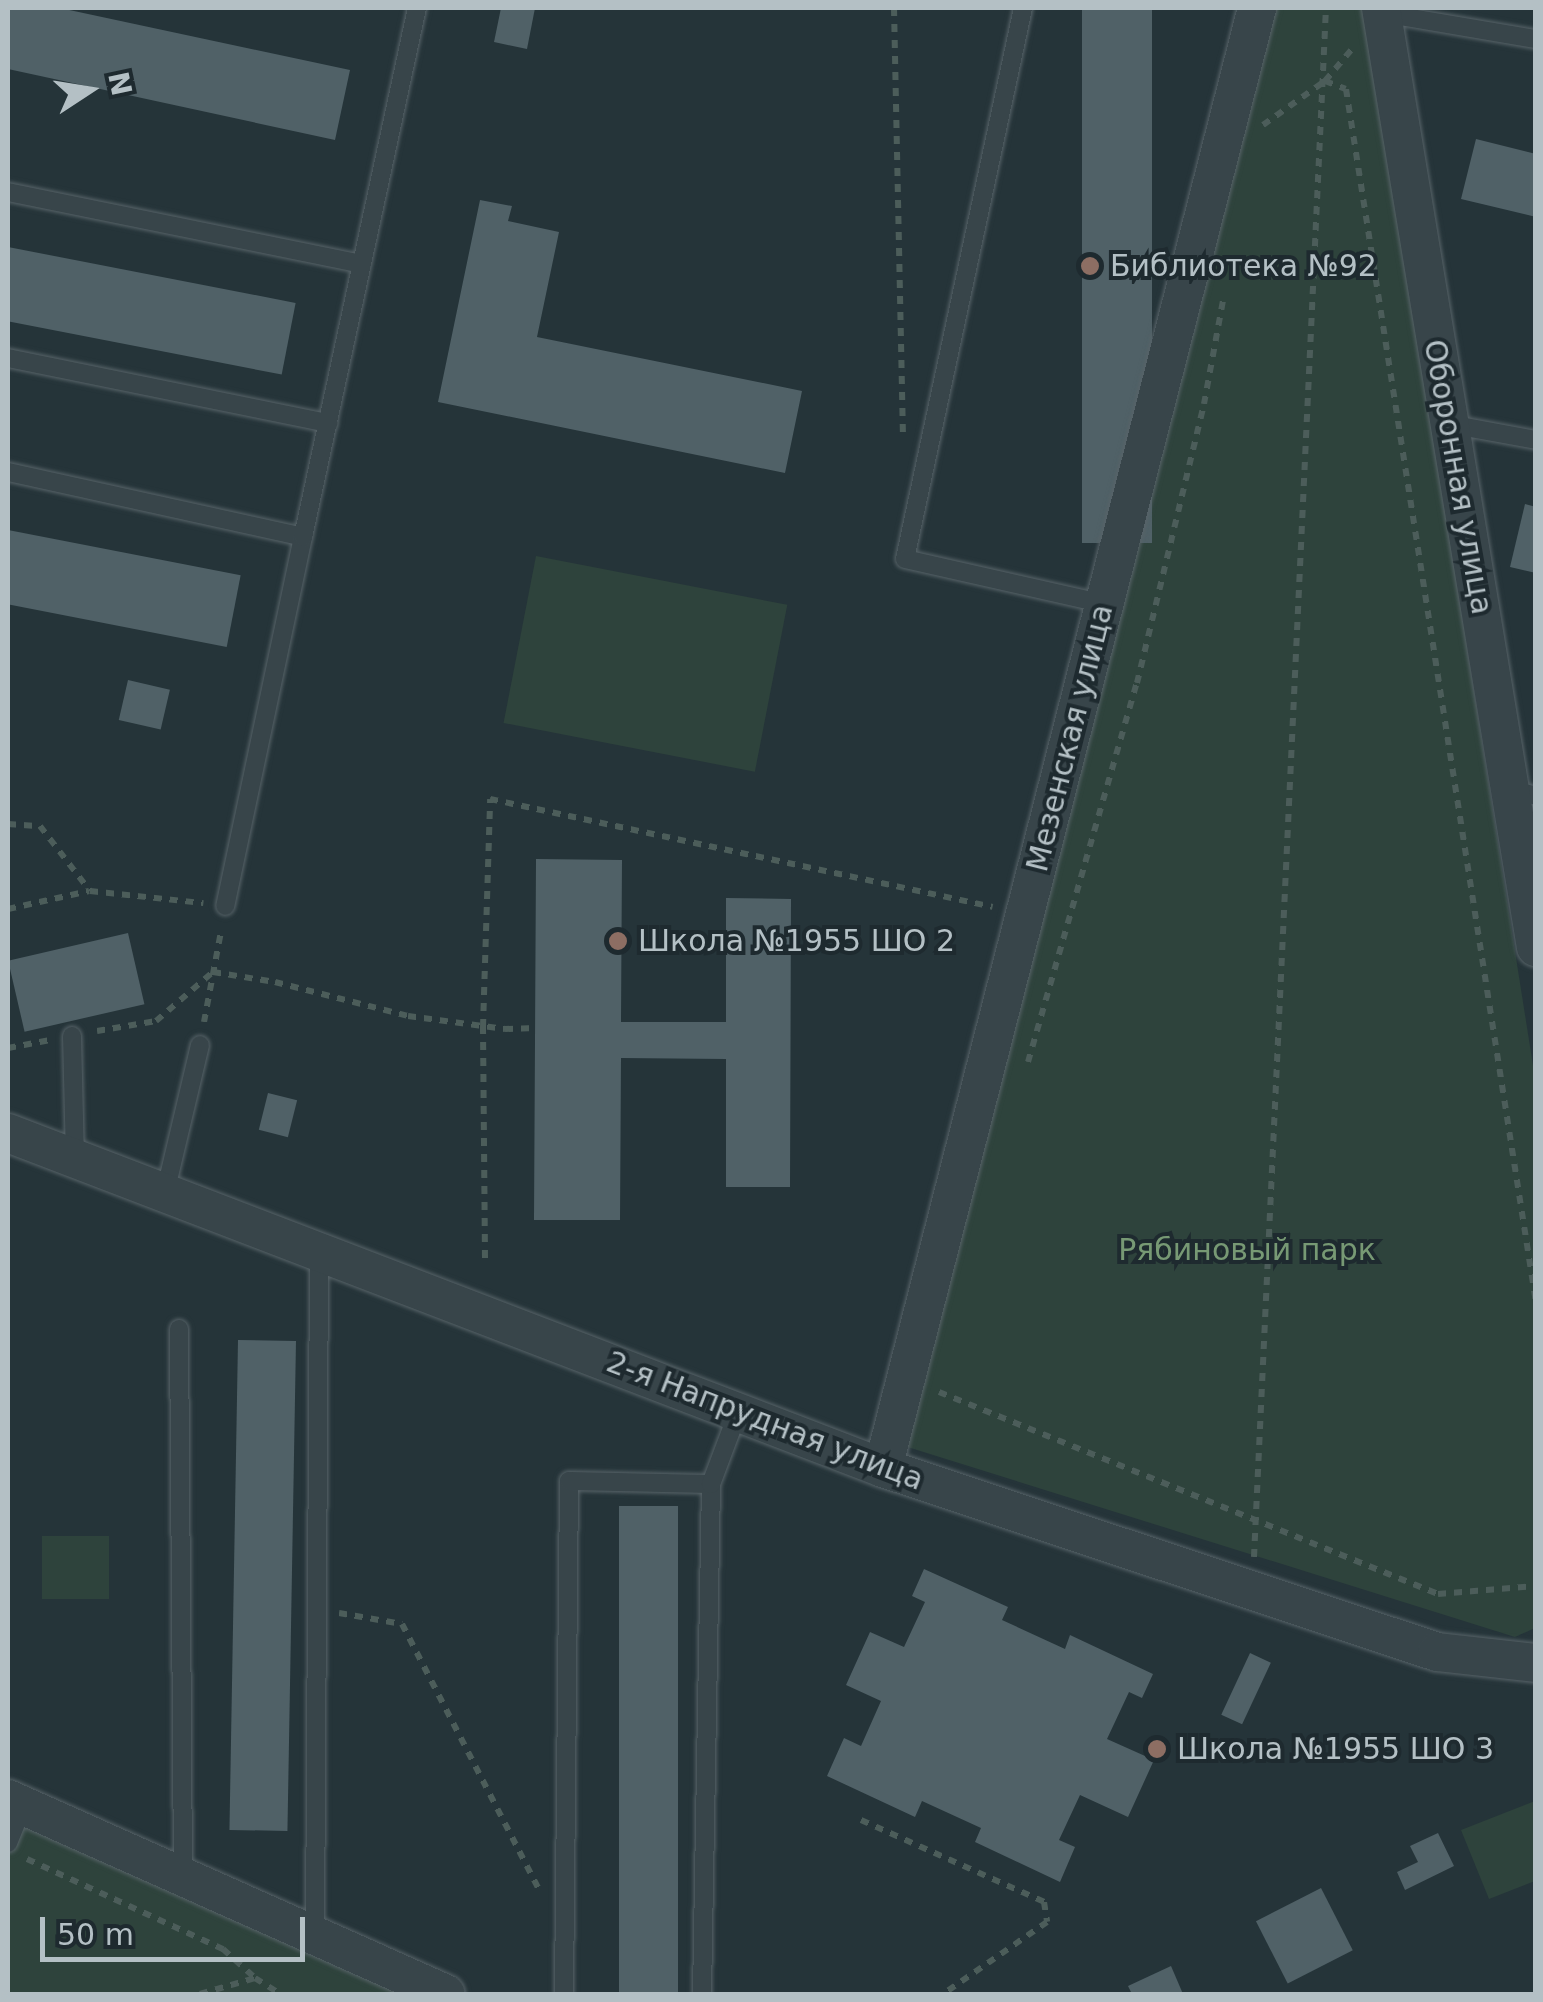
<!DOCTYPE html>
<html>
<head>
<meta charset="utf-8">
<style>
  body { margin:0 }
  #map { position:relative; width:1543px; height:2002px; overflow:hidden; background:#253439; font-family:"DejaVu Sans",sans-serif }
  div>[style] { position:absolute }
  .green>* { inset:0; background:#2e433c; transform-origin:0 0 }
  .building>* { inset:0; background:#506167; transform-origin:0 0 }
  .path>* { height:6px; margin-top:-3px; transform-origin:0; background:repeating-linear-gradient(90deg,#4c5d5a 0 8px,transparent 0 16px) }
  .roads { filter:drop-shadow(0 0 2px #576368) drop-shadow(0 0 2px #576368) }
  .lane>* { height:18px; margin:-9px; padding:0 9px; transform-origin:9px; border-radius:9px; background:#38454a }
  .street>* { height:38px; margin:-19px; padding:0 19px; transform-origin:19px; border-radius:19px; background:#38454a }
  .dots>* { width:28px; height:28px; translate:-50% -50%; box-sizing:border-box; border:5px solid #1e2a2f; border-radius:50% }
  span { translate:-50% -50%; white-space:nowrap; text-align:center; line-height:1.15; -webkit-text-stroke:8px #1e2a2f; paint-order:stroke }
  .poi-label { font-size:30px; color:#b4c0c5 }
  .left { translate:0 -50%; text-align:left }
  .street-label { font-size:30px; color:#b4c0c5 }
  .park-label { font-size:30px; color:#779974 }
  .frame { position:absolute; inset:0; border:10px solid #b4c0c5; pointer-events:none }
  .north { position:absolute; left:40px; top:40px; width:100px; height:100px; -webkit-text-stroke:8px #1e2a2f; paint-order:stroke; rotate:78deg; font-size:28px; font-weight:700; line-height:40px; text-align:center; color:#b4c0c5 }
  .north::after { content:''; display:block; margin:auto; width:35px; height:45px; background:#b4c0c5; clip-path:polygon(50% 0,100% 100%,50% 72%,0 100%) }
  .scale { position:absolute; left:40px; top:1917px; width:265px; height:45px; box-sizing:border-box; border:5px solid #b4c0c5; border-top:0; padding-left:12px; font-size:30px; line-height:35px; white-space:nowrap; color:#b4c0c5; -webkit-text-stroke:8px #1e2a2f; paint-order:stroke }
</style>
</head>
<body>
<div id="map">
  <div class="green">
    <div style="clip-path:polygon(1266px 8px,1366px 8px,1535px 1078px,1535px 1628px,1515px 1637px,898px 1444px)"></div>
    <div style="left:536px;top:556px;width:256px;height:170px;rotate:11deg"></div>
    <div style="left:42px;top:1536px;width:67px;height:63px"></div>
    <div style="clip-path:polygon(1535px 1801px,1535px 1881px,1489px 1899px,1461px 1830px)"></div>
    <div style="clip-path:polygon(8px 1809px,414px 1994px,8px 1994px)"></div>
  </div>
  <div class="building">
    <div style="clip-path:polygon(8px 8px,60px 8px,350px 70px,335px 140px,8px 69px)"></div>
    <div style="clip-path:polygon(501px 8px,535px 8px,527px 49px,494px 42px)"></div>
    <div style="left:1082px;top:8px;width:70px;height:535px"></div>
    <div style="clip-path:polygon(1476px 139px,1536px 154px,1536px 217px,1461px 199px)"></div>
    <div style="clip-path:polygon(480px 200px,512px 206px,508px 221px,559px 232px,537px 337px,802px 391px,785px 473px,438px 402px)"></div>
    <div style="left:8px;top:247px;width:293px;height:73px;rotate:11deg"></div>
    <div style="clip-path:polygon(1525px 504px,1536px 507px,1536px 573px,1510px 567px)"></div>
    <div style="left:8px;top:530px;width:237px;height:73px;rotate:11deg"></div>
    <div style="left:128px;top:680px;width:43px;height:41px;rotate:13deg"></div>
    <div style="clip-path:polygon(536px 859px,622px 860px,621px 1022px,726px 1022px,726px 898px,791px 899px,790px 1187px,726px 1187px,726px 1059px,621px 1058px,620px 1220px,534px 1220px)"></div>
    <div style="left:128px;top:933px;width:73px;height:123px;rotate:77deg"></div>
    <div style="left:268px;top:1093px;width:30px;height:38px;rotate:14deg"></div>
    <div style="left:238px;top:1340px;width:58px;height:490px;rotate:1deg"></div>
    <div style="left:619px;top:1506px;width:59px;height:488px"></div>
    <div style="clip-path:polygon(924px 1569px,1008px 1607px,1002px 1620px,1065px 1649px,1070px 1635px,1153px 1674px,1142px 1698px,1129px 1692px,1107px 1739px,1154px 1760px,1128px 1817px,1080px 1795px,1059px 1840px,1075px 1847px,1060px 1882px,975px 1842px,981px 1828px,922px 1801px,915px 1817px,827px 1776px,844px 1738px,861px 1746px,881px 1701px,846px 1685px,870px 1632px,904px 1647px,925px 1602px,912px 1596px)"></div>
    <div style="left:1250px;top:1653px;width:23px;height:68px;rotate:25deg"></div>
    <div style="clip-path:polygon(1438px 1833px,1454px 1866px,1405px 1890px,1397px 1872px,1418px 1862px,1410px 1846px)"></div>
    <div style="left:1321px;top:1888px;width:70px;height:73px;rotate:63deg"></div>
    <div style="clip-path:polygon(1171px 1966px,1183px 1994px,1132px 1994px,1128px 1986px)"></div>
  </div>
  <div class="path">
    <div style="left:894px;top:8px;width:428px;rotate:88.8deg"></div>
    <div style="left:1325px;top:81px;width:22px;rotate:21deg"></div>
    <div style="left:1346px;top:89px;width:1229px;rotate:81.1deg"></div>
    <div style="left:1263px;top:125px;width:76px;rotate:-35.4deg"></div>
    <div style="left:1325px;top:81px;width:42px;rotate:-49.8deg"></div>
    <div style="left:8px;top:824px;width:32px;rotate:4deg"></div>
    <div style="left:40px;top:826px;width:82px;rotate:52.4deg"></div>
    <div style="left:90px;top:891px;width:114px;rotate:6.1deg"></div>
    <div style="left:8px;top:909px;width:83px;rotate:-12.5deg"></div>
    <div style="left:204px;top:1022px;width:93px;rotate:-79.4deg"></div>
    <div style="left:97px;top:1031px;width:60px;rotate:-9.6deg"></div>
    <div style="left:156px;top:1021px;width:75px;rotate:-40.7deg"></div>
    <div style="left:213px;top:972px;width:63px;rotate:9.2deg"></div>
    <div style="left:275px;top:982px;width:137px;rotate:14.3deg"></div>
    <div style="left:408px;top:1016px;width:98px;rotate:7.6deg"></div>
    <div style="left:505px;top:1029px;width:30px;rotate:-2deg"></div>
    <div style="left:8px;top:1048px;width:43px;rotate:-10.8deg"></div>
    <div style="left:1028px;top:1062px;width:394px;rotate:-74deg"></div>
    <div style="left:1137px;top:683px;width:287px;rotate:-76.5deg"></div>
    <div style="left:1204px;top:404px;width:106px;rotate:-79.6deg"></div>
    <div style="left:485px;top:1258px;width:231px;rotate:-90.5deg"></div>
    <div style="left:483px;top:1027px;width:228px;rotate:-88.2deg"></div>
    <div style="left:490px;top:799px;width:514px;rotate:12.12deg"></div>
    <div style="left:939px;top:1392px;width:538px;rotate:22.04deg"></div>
    <div style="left:1438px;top:1594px;width:98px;rotate:-4.7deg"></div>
    <div style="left:1254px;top:1557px;width:1551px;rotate:-87.34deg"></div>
    <div style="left:339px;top:1613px;width:64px;rotate:9.9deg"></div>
    <div style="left:402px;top:1624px;width:298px;rotate:62.7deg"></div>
    <div style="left:861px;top:1820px;width:201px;rotate:24.1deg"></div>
    <div style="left:1044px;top:1902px;width:20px;rotate:81deg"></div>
    <div style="left:1047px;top:1922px;width:126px;rotate:145.3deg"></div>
    <div style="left:27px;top:1859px;width:216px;rotate:24.7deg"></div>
    <div style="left:223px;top:1949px;width:43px;rotate:42.2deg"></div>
    <div style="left:8px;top:1994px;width:2px"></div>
    <div style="left:200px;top:1994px;width:57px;rotate:-16.2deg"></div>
    <div style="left:255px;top:1978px;width:31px;rotate:32deg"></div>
  </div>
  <div class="roads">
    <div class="lane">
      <div style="left:1023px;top:8px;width:563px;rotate:102.09deg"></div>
      <div style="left:905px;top:559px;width:205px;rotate:12.7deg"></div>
      <div style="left:1382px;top:13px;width:156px;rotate:9.6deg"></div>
      <div style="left:8px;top:192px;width:361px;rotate:11.5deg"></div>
      <div style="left:8px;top:358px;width:327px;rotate:11.5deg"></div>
      <div style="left:1449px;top:424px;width:88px;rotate:10.4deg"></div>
      <div style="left:8px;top:472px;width:302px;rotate:12.4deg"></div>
      <div style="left:303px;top:537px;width:377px;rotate:101.9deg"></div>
      <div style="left:303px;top:537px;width:541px;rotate:-77.84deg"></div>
      <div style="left:1511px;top:790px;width:26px;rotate:13deg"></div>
      <div style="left:72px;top:1036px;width:122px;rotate:88.6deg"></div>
      <div style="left:165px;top:1193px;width:152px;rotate:-76.7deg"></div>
      <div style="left:179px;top:1329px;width:548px;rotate:89.58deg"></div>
      <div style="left:8px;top:1843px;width:40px;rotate:-68deg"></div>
      <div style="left:315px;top:1934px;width:682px;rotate:-89.66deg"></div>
      <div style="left:564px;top:1994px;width:513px;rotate:-89.44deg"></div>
      <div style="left:569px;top:1481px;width:142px;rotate:1.2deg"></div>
      <div style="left:702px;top:1994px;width:510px;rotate:-88.99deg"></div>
      <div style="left:711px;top:1484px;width:77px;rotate:-69.4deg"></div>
    </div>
    <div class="street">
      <div style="left:1381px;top:8px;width:952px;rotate:80.63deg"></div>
      <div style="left:8px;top:1133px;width:937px;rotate:20.95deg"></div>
      <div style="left:883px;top:1468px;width:584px;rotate:18.37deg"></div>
      <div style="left:1437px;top:1652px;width:100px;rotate:6.3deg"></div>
      <div style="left:883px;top:1468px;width:1507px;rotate:-75.63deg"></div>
      <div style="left:8px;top:1799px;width:479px;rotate:24deg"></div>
    </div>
  </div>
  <div class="dots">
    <div style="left:1090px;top:266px;background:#8d6e63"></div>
    <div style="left:618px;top:941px;background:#8d6e63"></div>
    <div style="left:1157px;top:1749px;background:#8d6e63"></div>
  </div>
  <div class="poi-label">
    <span class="left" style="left:1110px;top:266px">Библиотека №92</span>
    <span class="left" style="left:638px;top:941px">Школа №1955 ШО 2</span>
    <span class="left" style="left:1177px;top:1749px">Школа №1955 ШО 3</span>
  </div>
  <div class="street-label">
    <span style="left:1458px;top:477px;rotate:80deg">Оборонная улица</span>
    <span style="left:1070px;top:738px;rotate:-76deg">Мезенская улица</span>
    <span style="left:765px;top:1421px;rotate:21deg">2-я Напрудная улица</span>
  </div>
  <div class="park-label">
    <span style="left:1247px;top:1250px">Рябиновый парк</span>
  </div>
  <div class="frame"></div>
  <div class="north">N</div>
  <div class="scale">50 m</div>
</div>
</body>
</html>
